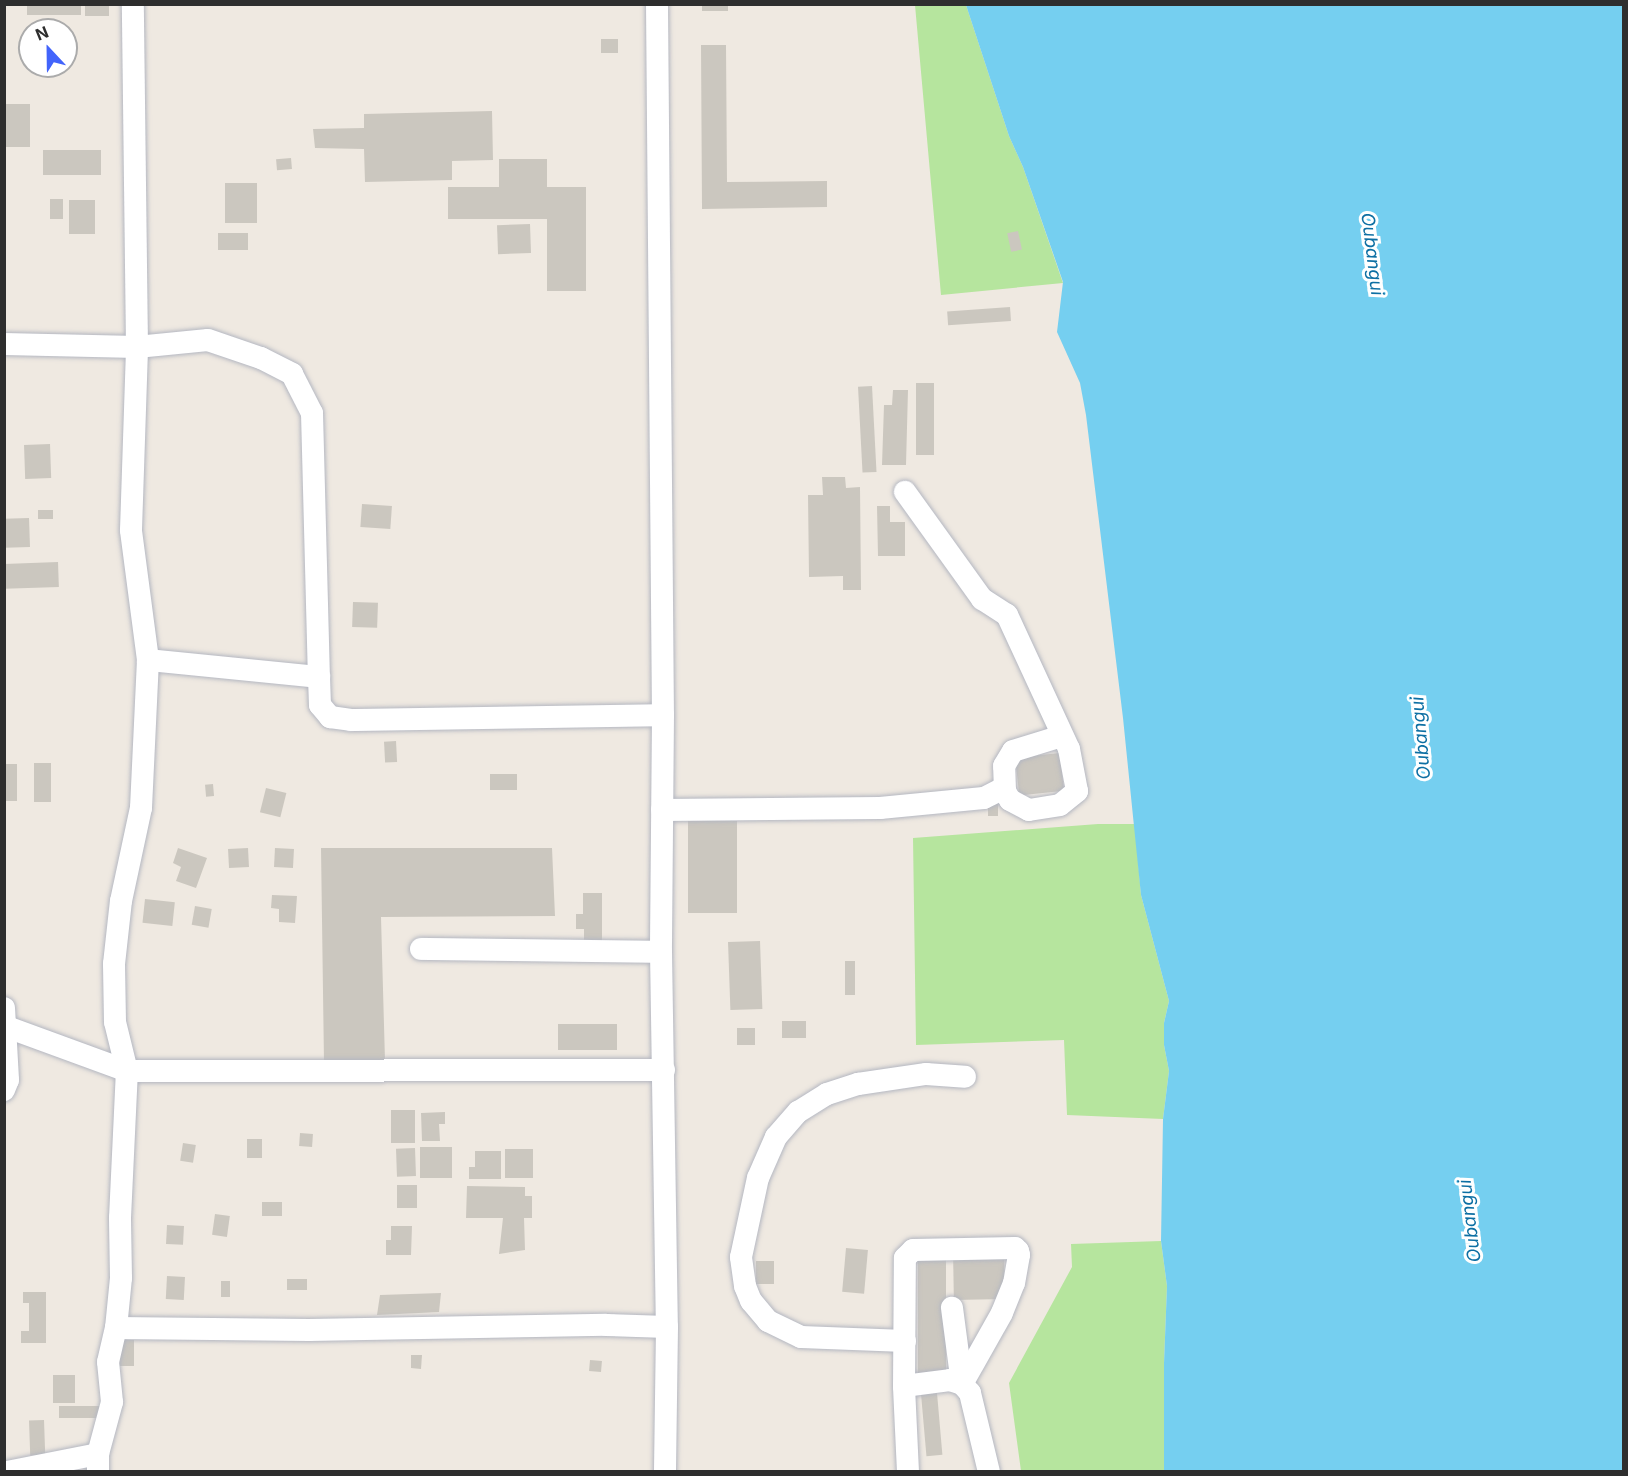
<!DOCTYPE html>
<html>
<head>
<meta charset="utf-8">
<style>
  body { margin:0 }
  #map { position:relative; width:1628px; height:1476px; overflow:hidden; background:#efe9e1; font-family:Inter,sans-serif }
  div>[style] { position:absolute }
  .green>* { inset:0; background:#b6e59e }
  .water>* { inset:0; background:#75cff0 }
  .building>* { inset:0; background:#cbc7bf; transform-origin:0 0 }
  .roads { filter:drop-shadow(0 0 2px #b4b7c1) drop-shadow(0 0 2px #b4b7c1) }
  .minor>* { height:22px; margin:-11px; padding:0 11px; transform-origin:11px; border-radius:11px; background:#fff }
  span { translate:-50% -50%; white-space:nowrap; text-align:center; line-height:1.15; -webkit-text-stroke:6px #fff; paint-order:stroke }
  .water-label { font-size:18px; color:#0d6fa3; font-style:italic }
  .frame { position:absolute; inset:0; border:6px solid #2e2e2e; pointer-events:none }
  .north { position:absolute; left:18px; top:18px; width:60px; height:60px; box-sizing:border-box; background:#fff; border:2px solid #ababab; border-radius:50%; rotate:338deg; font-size:16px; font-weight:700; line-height:24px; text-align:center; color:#2e2e2e }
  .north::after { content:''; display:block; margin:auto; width:21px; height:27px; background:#4264fb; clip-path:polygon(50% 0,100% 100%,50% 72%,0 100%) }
</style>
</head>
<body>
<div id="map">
  <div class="green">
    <div style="clip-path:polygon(915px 5px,966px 5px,1009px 136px,1023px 167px,1063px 283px,941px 295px)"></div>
    <div style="clip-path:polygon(1098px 824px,1135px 824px,1141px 895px,1169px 1001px,1164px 1023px,1164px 1045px,1169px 1071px,1163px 1119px,1067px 1115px,1064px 1040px,916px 1045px,913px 838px)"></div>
    <div style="clip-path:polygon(1161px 1241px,1167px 1286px,1164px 1363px,1164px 1471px,1021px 1471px,1009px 1383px,1072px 1267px,1071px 1244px)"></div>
  </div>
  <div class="water">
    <div style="clip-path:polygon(966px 5px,1623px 5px,1623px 1471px,1164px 1471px,1164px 1363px,1167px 1286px,1161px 1241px,1163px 1119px,1169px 1071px,1164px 1045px,1164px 1023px,1169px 1001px,1141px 895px,1123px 718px,1086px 415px,1080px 383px,1057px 332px,1063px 282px,1023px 167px,1009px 136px)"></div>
  </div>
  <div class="building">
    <div style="left:27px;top:4px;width:54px;height:11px"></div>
    <div style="left:85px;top:4px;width:24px;height:12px"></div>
    <div style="left:702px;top:4px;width:26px;height:7px"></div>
    <div style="left:601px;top:39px;width:17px;height:14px"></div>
    <div style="clip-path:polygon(701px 45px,726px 45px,727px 182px,827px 181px,827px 207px,702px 209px)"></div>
    <div style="left:4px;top:104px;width:26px;height:43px"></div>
    <div style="clip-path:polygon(492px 111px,493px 160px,452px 161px,452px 180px,365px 182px,364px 149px,315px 148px,313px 129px,364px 128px,364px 114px)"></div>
    <div style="left:101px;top:150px;width:25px;height:58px;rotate:90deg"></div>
    <div style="left:291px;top:158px;width:11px;height:15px;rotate:85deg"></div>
    <div style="clip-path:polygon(499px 159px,547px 159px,547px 187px,586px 187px,586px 291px,547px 291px,547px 219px,448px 219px,448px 187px,499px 187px)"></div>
    <div style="left:225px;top:183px;width:32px;height:40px"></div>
    <div style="left:50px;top:199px;width:13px;height:20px"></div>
    <div style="left:69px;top:200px;width:26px;height:34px"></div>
    <div style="left:530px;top:224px;width:29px;height:33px;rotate:88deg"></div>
    <div style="left:1018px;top:231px;width:19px;height:11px;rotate:78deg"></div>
    <div style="left:218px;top:233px;width:30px;height:17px"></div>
    <div style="left:1010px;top:307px;width:14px;height:63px;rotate:86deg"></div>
    <div style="left:916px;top:383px;width:18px;height:72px"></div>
    <div style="left:872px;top:386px;width:86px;height:14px;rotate:87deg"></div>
    <div style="clip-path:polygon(893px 390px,908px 390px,906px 465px,882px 465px,884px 405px,892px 405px)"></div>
    <div style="left:50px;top:444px;width:34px;height:26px;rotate:88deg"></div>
    <div style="clip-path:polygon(822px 477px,845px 477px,846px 488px,860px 487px,861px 590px,843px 590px,843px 576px,809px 577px,808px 495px,823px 495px)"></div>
    <div style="left:362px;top:504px;width:30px;height:23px;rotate:4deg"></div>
    <div style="clip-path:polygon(877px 506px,890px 506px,890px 522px,905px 522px,905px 556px,878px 556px)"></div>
    <div style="left:38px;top:510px;width:15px;height:9px"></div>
    <div style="left:29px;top:518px;width:29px;height:25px;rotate:88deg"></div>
    <div style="left:58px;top:562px;width:25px;height:54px;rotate:88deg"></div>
    <div style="left:353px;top:602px;width:25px;height:25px;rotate:2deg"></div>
    <div style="left:396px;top:741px;width:21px;height:12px;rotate:87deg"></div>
    <div style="left:1060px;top:753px;width:38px;height:45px;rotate:84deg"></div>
    <div style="left:34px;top:763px;width:17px;height:39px"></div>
    <div style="left:4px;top:764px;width:13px;height:37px"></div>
    <div style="left:490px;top:774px;width:27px;height:16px"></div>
    <div style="left:213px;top:784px;width:12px;height:8px;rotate:85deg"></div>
    <div style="left:266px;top:788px;width:21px;height:25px;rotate:14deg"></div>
    <div style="left:988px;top:798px;width:10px;height:18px"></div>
    <div style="left:688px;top:821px;width:49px;height:92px"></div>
    <div style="clip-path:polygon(178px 848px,207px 858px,196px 888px,176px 881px,181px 867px,173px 863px)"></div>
    <div style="left:248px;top:848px;width:19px;height:20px;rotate:87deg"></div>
    <div style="left:275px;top:848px;width:19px;height:19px;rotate:3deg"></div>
    <div style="clip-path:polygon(321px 848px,552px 848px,555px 916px,381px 917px,385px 1061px,324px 1063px)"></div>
    <div style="clip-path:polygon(583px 893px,602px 893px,602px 946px,584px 946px,584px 929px,576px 929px,576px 914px,583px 914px)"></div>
    <div style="clip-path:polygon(272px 895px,297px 896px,295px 923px,279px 922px,279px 909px,271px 908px)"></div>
    <div style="left:145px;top:899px;width:30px;height:24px;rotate:6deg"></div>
    <div style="left:195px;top:906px;width:17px;height:19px;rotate:10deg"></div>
    <div style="left:760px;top:941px;width:68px;height:32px;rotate:88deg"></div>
    <div style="left:845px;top:961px;width:10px;height:34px"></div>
    <div style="left:782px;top:1021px;width:24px;height:17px"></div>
    <div style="left:558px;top:1024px;width:59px;height:26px"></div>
    <div style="left:737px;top:1028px;width:18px;height:17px"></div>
    <div style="left:391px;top:1110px;width:24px;height:33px"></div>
    <div style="clip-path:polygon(445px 1112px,445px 1124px,439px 1124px,440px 1141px,422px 1141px,421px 1113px)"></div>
    <div style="left:300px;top:1133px;width:13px;height:13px;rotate:4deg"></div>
    <div style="left:247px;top:1139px;width:15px;height:19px"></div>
    <div style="left:183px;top:1143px;width:13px;height:18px;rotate:9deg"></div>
    <div style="left:452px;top:1147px;width:31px;height:32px;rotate:90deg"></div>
    <div style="left:415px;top:1148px;width:28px;height:19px;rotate:88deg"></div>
    <div style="left:505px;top:1149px;width:28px;height:29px"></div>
    <div style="clip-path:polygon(475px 1151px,501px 1151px,501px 1179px,469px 1179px,469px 1167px,475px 1167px)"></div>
    <div style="left:397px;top:1185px;width:20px;height:23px"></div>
    <div style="clip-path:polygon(467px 1186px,525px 1187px,525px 1196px,532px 1196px,532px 1218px,524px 1218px,525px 1250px,499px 1254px,503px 1218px,466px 1218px)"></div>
    <div style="left:262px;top:1202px;width:20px;height:14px"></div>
    <div style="left:215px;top:1214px;width:15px;height:21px;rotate:8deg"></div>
    <div style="left:167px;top:1225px;width:17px;height:19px;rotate:3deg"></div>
    <div style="clip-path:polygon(391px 1226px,412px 1226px,411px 1255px,386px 1255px,386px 1240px,391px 1240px)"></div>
    <div style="left:846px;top:1248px;width:22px;height:44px;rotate:5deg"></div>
    <div style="left:1004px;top:1249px;width:50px;height:51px;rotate:89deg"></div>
    <div style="left:918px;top:1254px;width:28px;height:120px"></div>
    <div style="left:756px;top:1261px;width:18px;height:23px"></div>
    <div style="left:167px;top:1276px;width:18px;height:23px;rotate:3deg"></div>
    <div style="left:287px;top:1279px;width:20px;height:11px"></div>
    <div style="left:221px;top:1281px;width:9px;height:16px"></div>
    <div style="clip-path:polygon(23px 1292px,46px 1292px,46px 1343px,21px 1343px,21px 1331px,29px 1331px,29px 1303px,23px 1303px)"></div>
    <div style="clip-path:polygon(441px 1293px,439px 1312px,377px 1315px,380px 1295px)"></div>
    <div style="left:118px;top:1340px;width:16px;height:26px"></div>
    <div style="clip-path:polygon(411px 1355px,422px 1355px,421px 1369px,411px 1368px)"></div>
    <div style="left:590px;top:1360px;width:12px;height:11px;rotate:5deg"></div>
    <div style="left:53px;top:1375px;width:22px;height:28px"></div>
    <div style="left:937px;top:1393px;width:62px;height:16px;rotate:85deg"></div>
    <div style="left:104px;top:1406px;width:12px;height:45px;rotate:90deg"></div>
    <div style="left:44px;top:1420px;width:35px;height:15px;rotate:88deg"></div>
  </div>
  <div class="roads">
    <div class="minor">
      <div style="left:657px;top:4px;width:711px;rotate:89.52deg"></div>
      <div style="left:663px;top:715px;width:237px;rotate:90.5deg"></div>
      <div style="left:661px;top:952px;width:375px;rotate:89.1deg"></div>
      <div style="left:667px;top:1327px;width:145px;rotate:90.8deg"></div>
      <div style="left:4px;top:344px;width:133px;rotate:1.3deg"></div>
      <div style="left:137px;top:347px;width:71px;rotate:-5.6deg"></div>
      <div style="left:208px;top:340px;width:56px;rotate:18.8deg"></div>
      <div style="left:261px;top:358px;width:35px;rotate:27deg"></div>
      <div style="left:292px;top:374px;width:44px;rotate:62.9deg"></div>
      <div style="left:312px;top:413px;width:264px;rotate:88.5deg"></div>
      <div style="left:319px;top:677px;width:28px;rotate:88deg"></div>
      <div style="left:320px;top:705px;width:16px;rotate:50deg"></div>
      <div style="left:330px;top:717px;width:21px;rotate:8deg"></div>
      <div style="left:351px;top:720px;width:312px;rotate:-0.9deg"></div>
      <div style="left:148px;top:660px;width:172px;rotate:5.7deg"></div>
      <div style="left:1005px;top:791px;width:25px;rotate:-92deg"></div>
      <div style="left:1004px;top:766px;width:17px;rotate:-59deg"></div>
      <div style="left:1013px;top:751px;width:51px;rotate:-17deg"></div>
      <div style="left:662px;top:810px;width:218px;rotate:-0.5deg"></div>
      <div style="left:880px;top:808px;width:104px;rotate:-5.5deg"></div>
      <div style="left:984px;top:798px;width:18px;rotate:-27deg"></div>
      <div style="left:1000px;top:790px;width:5px;rotate:11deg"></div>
      <div style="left:1005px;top:791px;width:10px;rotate:61deg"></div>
      <div style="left:1010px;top:800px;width:21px;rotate:28deg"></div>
      <div style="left:1029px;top:810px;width:31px;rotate:-9deg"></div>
      <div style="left:1060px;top:805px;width:22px;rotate:-39deg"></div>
      <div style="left:1077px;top:791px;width:43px;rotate:-100.8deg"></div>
      <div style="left:1069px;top:749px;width:148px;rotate:-114.8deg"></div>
      <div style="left:1007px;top:615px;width:30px;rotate:-147deg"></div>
      <div style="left:982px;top:599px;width:132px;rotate:-125.7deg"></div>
      <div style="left:421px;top:949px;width:240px;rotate:0.7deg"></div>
      <div style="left:4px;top:1008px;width:72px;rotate:86.8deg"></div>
      <div style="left:8px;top:1080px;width:11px;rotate:112deg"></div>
      <div style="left:7px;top:1027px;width:128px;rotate:20.1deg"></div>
      <div style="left:127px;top:1071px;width:537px;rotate:-0.11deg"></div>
      <div style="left:116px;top:1328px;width:193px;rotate:0.6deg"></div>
      <div style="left:309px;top:1330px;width:297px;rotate:-1deg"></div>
      <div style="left:606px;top:1325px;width:61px;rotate:1.9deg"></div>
      <div style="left:905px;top:1341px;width:104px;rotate:-177.8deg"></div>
      <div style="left:801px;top:1337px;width:37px;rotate:-154deg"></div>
      <div style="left:768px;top:1321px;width:26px;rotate:-130deg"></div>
      <div style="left:751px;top:1301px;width:16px;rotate:-112deg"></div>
      <div style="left:745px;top:1286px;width:29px;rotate:-98deg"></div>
      <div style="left:741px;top:1257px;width:81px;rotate:-77.9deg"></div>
      <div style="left:758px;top:1178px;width:45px;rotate:-66.3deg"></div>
      <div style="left:776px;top:1137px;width:33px;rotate:-49deg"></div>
      <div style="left:798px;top:1112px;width:34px;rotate:-32deg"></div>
      <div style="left:827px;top:1094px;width:33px;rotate:-18deg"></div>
      <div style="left:858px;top:1084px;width:69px;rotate:-8.4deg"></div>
      <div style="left:926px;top:1074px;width:39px;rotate:4deg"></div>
      <div style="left:904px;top:1386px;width:46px;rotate:-7.4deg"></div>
      <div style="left:950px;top:1380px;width:13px;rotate:18deg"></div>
      <div style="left:962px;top:1384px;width:12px;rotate:48deg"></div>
      <div style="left:970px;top:1393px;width:81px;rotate:76.5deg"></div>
      <div style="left:7px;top:1472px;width:93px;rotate:-11.2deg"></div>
      <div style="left:98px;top:1472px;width:18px;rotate:-90deg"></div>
      <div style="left:98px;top:1454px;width:54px;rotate:-74.9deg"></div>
      <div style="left:112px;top:1402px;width:40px;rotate:-95.7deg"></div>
      <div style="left:108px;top:1362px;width:35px;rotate:-77deg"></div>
      <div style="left:116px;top:1328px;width:50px;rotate:-84.3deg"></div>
      <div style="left:121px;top:1278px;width:60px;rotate:-91deg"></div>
      <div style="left:120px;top:1218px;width:147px;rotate:-87.3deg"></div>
      <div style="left:127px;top:1071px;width:50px;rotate:-103.8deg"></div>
      <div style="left:115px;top:1022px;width:58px;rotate:-91deg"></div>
      <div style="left:114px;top:964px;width:63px;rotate:-83.7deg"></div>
      <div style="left:121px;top:901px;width:95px;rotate:-77.9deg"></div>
      <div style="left:141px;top:808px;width:148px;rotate:-87.3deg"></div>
      <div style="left:148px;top:660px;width:131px;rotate:-97.5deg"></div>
      <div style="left:131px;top:530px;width:183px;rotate:-88.1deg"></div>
      <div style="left:137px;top:347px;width:343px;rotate:-90.7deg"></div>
      <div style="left:908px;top:1472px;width:86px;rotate:-92.7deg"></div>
      <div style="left:904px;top:1386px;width:128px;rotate:-89.6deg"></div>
      <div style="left:905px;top:1258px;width:11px;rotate:-45deg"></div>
      <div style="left:913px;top:1250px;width:102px;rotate:-1.1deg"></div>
      <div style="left:1015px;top:1248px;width:4px;rotate:45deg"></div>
      <div style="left:1018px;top:1251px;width:4px;rotate:76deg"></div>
      <div style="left:1019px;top:1255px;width:28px;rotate:100deg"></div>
      <div style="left:1014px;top:1283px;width:32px;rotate:112deg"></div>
      <div style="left:1002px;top:1313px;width:81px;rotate:119.4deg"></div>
      <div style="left:962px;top:1384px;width:77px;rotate:-97.5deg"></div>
    </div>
  </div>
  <div class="water-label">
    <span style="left:1372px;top:254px;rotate:83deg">Oubangui</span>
    <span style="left:1421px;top:738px;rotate:-95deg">Oubangui</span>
    <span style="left:1470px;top:1221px;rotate:-97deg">Oubangui</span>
  </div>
  <div class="frame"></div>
  <div class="north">N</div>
</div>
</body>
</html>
